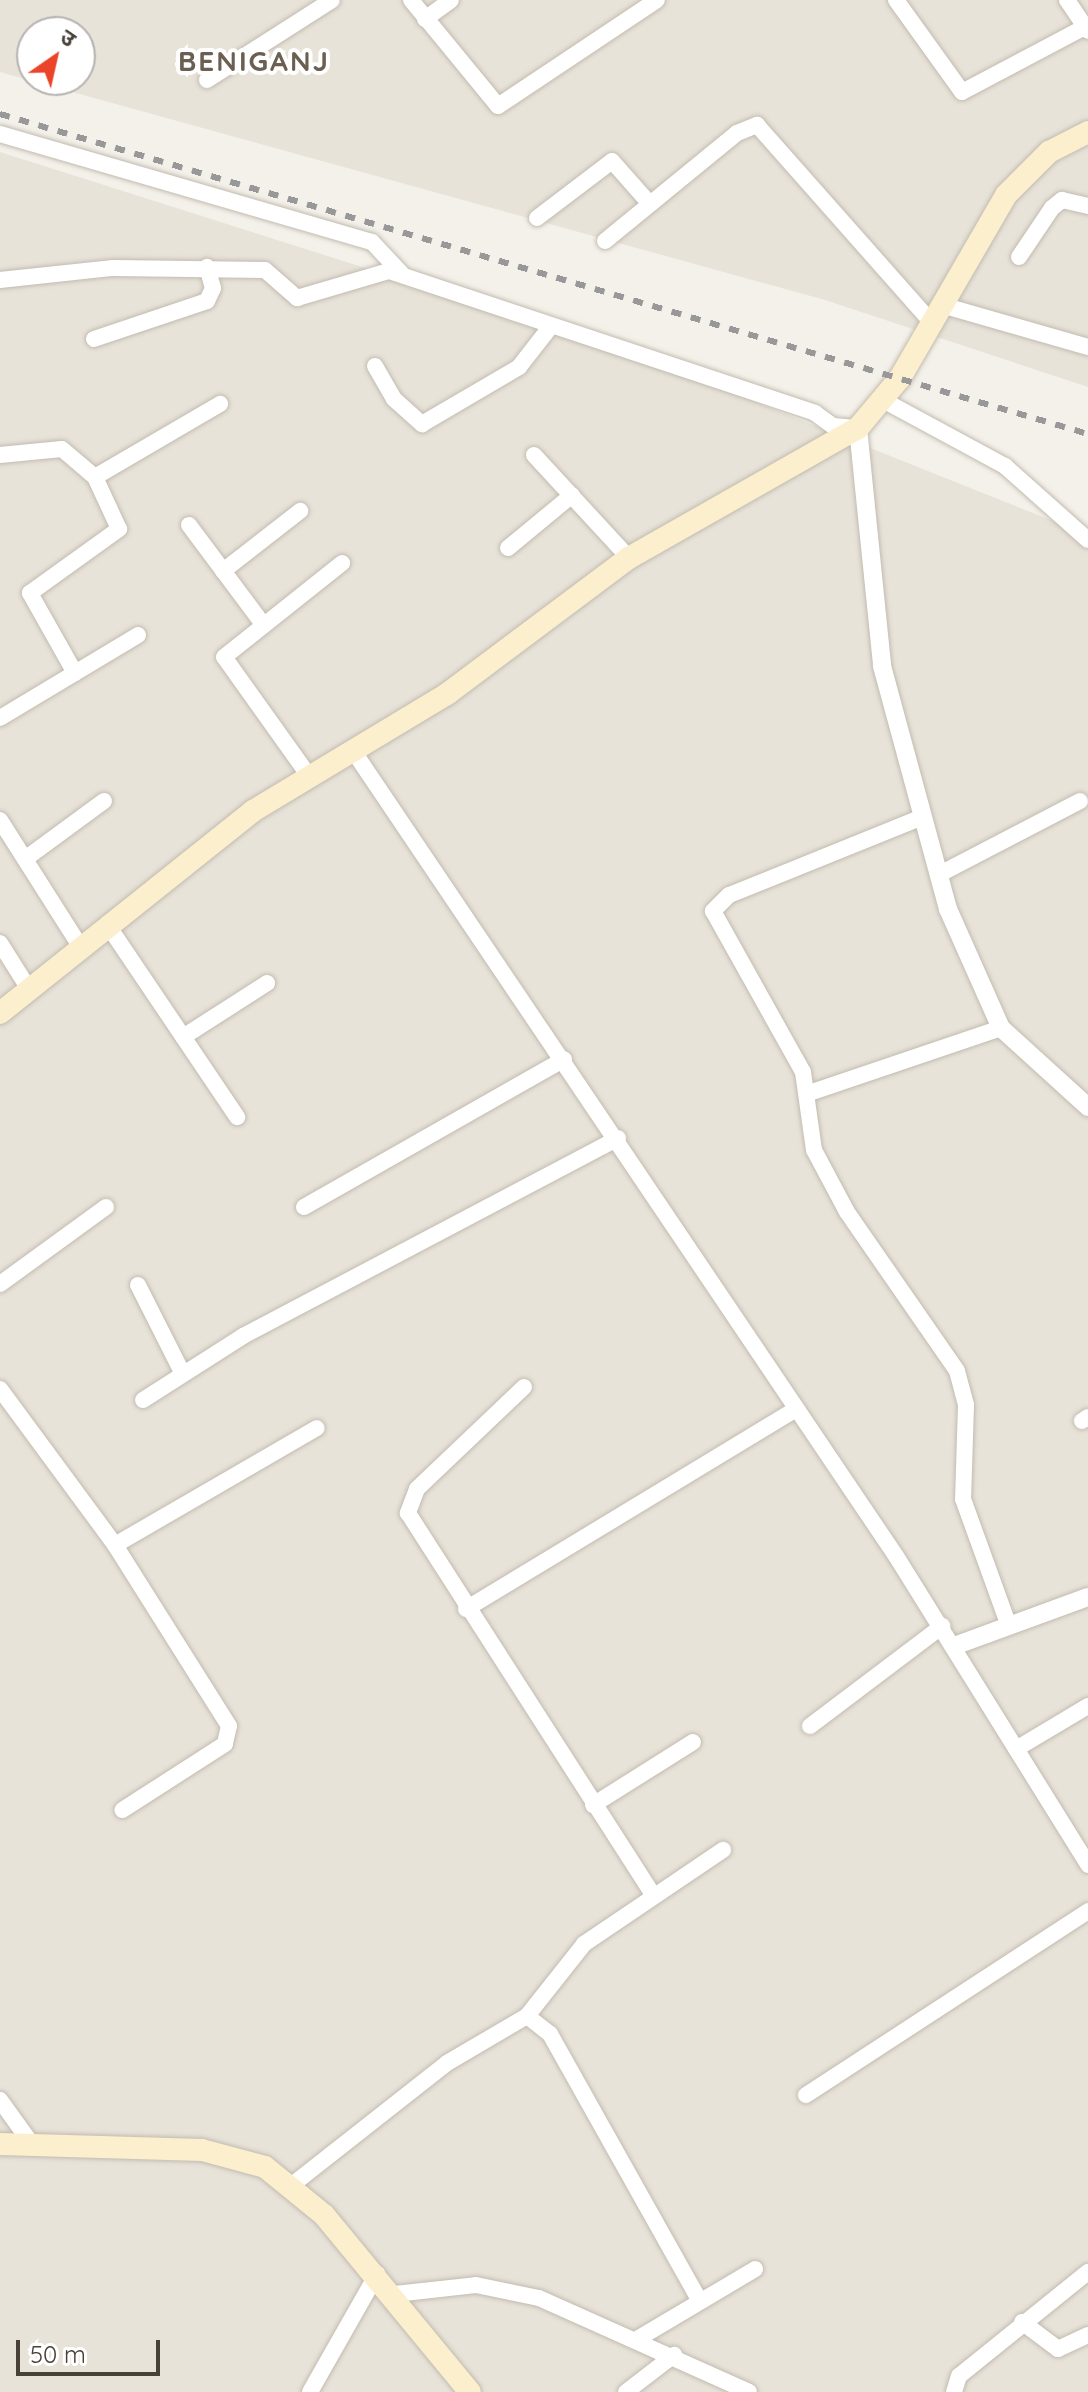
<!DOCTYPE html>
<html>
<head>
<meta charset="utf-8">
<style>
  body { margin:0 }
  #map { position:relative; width:1088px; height:2392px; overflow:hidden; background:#f4f1ea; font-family:Quicksand,"Noto Sans Devanagari",sans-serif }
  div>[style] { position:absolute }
  .residential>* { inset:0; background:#e8e3d9 }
  .roads { filter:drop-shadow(0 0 2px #c2bbb0) drop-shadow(0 0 2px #c2bbb0) }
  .minor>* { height:16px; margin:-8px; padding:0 8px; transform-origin:8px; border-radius:8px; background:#fff }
  .tertiary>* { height:18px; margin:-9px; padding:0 9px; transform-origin:9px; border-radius:9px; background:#fff }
  .secondary>* { height:22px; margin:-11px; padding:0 11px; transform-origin:11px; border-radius:11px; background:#fbefcd }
  .rail>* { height:6px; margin-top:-3px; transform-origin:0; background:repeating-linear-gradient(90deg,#989898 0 10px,transparent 0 20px) }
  span { translate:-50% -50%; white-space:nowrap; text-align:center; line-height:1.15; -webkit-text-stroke:8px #fff; paint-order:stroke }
  .district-label { font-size:28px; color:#6a5f51; font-weight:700; letter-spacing:2px }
  .north { position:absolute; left:16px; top:16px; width:80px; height:80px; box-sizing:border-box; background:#fff; border:2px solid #b6b3b0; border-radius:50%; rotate:34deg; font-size:22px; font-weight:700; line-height:32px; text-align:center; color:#484139 }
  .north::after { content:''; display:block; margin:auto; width:28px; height:36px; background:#eb442a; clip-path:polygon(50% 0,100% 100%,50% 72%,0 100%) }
  .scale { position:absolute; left:16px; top:2340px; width:144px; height:36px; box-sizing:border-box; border:4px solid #484139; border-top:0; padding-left:10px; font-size:24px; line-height:28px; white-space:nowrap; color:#484139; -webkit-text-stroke:6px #fff; paint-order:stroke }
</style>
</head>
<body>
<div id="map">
  <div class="residential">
    <div style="clip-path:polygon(evenodd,0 0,1088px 0,1088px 387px,825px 300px,0 72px,0 0,32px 32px,80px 32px,80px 80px,32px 80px,32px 32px)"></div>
    <div style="clip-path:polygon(0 152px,630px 352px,1088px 535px,1088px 2392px,0 2392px)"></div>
  </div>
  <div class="roads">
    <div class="minor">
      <div style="left:411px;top:0;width:137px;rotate:50.6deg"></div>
      <div style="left:498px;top:106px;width:191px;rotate:-33.7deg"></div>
      <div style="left:896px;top:0;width:113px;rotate:54.3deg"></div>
      <div style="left:962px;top:92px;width:139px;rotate:-27.9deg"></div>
      <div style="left:1067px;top:0;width:37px;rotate:56deg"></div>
      <div style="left:425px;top:19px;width:32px;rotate:-36deg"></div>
      <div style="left:207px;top:80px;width:148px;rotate:-32.6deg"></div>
      <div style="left:0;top:134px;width:387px;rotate:16.2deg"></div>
      <div style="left:372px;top:242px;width:42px;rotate:46.9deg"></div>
      <div style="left:537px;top:218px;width:94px;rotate:-37.2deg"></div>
      <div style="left:612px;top:161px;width:57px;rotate:48.5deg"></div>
      <div style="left:605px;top:241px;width:171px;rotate:-39.3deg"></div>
      <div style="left:737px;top:133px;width:22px;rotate:-22deg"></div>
      <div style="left:757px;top:125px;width:266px;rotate:48.5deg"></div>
      <div style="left:1019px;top:257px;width:59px;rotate:-56deg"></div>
      <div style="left:1052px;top:208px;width:13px;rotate:-39deg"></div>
      <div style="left:1062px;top:200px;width:27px;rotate:13deg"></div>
      <div style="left:0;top:280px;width:114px;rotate:-6.1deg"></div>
      <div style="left:113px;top:268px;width:152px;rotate:0.8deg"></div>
      <div style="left:265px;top:270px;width:43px;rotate:41.2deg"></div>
      <div style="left:297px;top:298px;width:96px;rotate:-16.4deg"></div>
      <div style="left:389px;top:271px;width:449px;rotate:18.4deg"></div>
      <div style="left:815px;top:413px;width:22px;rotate:36deg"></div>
      <div style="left:833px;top:426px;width:25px;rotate:5deg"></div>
      <div style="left:945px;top:306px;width:149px;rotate:16deg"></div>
      <div style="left:94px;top:339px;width:119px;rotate:-18.6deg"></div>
      <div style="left:207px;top:301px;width:14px;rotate:-65deg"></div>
      <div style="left:213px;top:288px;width:22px;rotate:-106deg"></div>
      <div style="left:375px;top:366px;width:38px;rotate:60deg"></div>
      <div style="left:394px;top:399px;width:38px;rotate:42deg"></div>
      <div style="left:422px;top:424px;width:113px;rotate:-30.4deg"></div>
      <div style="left:519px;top:367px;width:52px;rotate:-52deg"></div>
      <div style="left:883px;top:400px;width:139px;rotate:28.4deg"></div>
      <div style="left:1005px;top:466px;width:111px;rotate:41.7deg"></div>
      <div style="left:0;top:455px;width:62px;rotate:-5.5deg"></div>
      <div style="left:62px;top:449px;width:43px;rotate:40.3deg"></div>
      <div style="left:95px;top:477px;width:145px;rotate:-30.3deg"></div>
      <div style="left:534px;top:455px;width:140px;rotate:47.3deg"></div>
      <div style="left:189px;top:525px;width:122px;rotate:53.3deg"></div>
      <div style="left:508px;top:548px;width:83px;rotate:-39.6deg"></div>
      <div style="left:223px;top:571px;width:98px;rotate:-37.9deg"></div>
      <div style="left:75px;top:673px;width:92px;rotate:-119.4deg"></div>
      <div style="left:30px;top:593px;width:110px;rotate:-35.7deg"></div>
      <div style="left:119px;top:529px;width:57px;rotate:-114.8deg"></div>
      <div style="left:0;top:718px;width:161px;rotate:-31deg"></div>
      <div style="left:352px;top:749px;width:973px;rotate:56.02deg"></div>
      <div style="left:896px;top:1556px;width:364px;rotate:58.1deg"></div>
      <div style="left:309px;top:776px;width:146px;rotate:-125.5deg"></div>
      <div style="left:224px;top:657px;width:151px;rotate:-38.5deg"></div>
      <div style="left:920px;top:818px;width:206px;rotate:158deg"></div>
      <div style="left:729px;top:895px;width:23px;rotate:135deg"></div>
      <div style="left:713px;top:911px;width:184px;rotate:60.8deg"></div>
      <div style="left:803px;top:1072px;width:79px;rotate:82deg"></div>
      <div style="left:814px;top:1150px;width:70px;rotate:62deg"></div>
      <div style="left:847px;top:1212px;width:193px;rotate:55.3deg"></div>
      <div style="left:957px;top:1371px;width:35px;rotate:75deg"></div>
      <div style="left:966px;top:1405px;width:94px;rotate:91.8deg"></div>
      <div style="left:963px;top:1499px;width:135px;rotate:70.1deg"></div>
      <div style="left:0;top:820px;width:149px;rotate:57.6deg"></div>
      <div style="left:25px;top:859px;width:98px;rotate:-36.3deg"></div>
      <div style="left:938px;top:875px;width:160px;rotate:-27.5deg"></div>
      <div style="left:107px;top:924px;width:233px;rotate:56deg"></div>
      <div style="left:0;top:943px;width:54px;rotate:57.8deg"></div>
      <div style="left:183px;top:1037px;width:100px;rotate:-32.7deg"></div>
      <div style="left:809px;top:1093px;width:203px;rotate:-18.7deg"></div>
      <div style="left:304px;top:1207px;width:299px;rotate:-29.6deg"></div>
      <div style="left:0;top:1284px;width:131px;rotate:-36deg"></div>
      <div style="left:138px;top:1285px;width:97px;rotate:63.2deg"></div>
      <div style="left:524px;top:1387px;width:148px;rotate:136.4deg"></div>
      <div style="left:417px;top:1489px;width:26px;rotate:111deg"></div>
      <div style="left:408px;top:1513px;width:453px;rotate:57.3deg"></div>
      <div style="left:0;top:1389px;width:194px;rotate:53.6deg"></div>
      <div style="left:115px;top:1545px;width:214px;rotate:57.8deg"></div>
      <div style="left:229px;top:1726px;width:18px;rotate:103deg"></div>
      <div style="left:225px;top:1744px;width:122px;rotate:147.3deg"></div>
      <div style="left:143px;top:1400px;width:119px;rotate:-32.6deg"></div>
      <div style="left:243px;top:1336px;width:424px;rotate:-27.8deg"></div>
      <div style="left:1082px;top:1421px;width:7px;rotate:-34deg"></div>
      <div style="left:115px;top:1545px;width:233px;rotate:-30.1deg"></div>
      <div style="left:466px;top:1609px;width:385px;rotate:-31.2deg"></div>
      <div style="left:810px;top:1726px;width:166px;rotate:-37.1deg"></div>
      <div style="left:1016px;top:1749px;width:84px;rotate:-30.8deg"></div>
      <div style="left:593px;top:1805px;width:118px;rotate:-32.2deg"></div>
      <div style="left:527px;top:2016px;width:92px;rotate:-51.6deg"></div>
      <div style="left:584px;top:1944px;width:168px;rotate:-34.1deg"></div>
      <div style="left:806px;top:2095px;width:337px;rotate:-33.1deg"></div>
      <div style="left:0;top:2100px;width:57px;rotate:54.3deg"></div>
      <div style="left:292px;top:2185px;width:197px;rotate:-38.2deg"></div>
      <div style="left:447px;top:2063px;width:93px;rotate:-30.4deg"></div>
      <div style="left:527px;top:2016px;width:29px;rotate:38deg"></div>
      <div style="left:550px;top:2034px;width:306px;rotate:60.7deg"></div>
      <div style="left:395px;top:2294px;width:81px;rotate:-6.3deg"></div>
      <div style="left:476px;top:2285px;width:64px;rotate:11.7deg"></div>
      <div style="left:539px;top:2298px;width:230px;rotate:24.1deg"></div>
      <div style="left:1022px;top:2322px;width:45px;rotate:36.9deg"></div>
      <div style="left:1058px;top:2349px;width:33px;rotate:-25deg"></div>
      <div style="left:639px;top:2338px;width:135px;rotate:-30.7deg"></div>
      <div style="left:310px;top:2392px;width:136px;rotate:-60.4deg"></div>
      <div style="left:626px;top:2392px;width:61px;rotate:-37.6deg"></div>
      <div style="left:954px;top:2392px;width:17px;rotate:-73deg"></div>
      <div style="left:959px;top:2376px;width:166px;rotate:-38.9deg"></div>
    </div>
    <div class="tertiary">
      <div style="left:858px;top:428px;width:239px;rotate:84.2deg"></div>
      <div style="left:882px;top:666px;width:252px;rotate:74.8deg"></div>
      <div style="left:948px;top:909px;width:130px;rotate:66deg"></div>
      <div style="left:1001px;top:1028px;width:118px;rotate:42.2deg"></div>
      <div style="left:954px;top:1646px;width:143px;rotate:-20.1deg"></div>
    </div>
    <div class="secondary">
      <div style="left:0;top:1013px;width:324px;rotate:-38.6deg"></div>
      <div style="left:253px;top:811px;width:227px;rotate:-31.1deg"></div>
      <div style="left:447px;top:694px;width:227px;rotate:-36.8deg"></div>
      <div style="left:629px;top:558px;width:263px;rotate:-29.6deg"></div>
      <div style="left:858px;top:428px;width:65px;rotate:-50deg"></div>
      <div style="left:900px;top:378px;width:211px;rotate:-59.9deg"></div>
      <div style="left:1006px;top:195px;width:61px;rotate:-45deg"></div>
      <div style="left:1049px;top:152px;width:44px;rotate:-27.1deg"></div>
      <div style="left:0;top:2144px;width:202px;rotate:1.7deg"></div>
      <div style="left:202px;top:2150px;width:65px;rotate:15.1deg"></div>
      <div style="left:265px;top:2167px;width:76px;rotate:39.1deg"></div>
      <div style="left:324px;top:2215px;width:229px;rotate:50.5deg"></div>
    </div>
  </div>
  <div class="rail">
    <div style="left:0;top:114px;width:1134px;rotate:16.39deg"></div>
  </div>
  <div class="district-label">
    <span style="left:254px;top:61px">BENIGANJ</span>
  </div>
  <div class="north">उ</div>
  <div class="scale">50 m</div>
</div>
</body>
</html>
